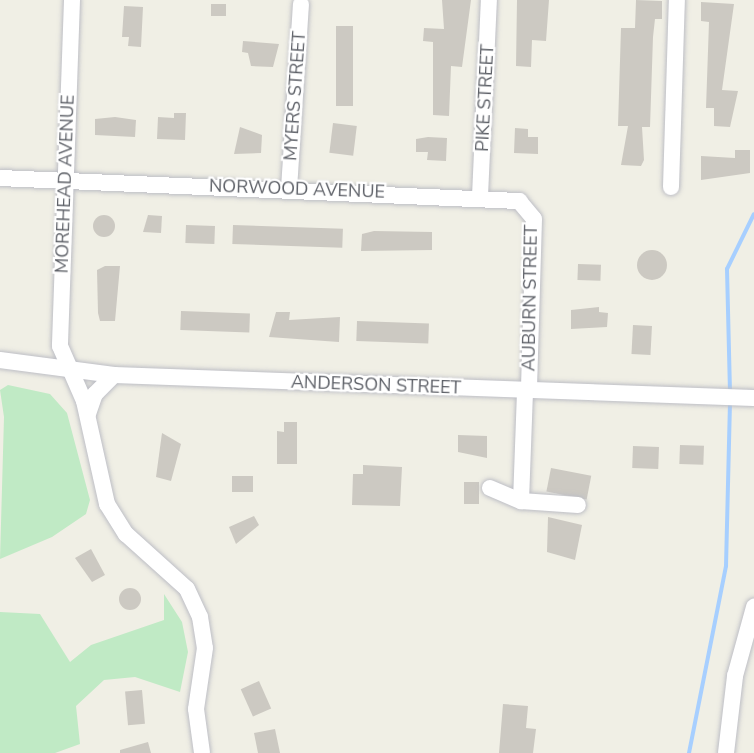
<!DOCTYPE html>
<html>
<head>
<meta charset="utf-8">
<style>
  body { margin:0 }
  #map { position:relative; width:754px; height:753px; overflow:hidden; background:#f0efe5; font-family:"Nunito Sans",sans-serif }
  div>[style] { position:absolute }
  .green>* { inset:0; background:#c0eac5 }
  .stream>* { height:4px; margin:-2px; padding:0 2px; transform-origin:2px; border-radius:2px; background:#a7cfff }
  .building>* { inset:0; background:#ccc9c2; transform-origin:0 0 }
  .round { border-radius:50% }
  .roads { filter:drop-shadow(0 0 2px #bdbec5) drop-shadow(0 0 2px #bdbec5) }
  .minor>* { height:16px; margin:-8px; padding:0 8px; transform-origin:8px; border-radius:8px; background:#fff }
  span { translate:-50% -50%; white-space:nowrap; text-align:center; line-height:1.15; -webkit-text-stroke:4.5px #fff; paint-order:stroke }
  .street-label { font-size:18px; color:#5d6067 }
</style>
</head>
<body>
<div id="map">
  <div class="green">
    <div style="clip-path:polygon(8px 385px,50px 394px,67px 413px,90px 500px,86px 514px,52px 537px,0 559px,4px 417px,0 390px)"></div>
    <div style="clip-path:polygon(164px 594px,182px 622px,188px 652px,180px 692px,135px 677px,104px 680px,76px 706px,80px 744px,55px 753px,0 753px,0 612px,40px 614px,70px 662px,91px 645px,164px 620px)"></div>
  </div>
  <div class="stream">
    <div style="left:730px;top:392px;width:123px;rotate:-91.4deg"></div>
    <div style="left:727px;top:269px;width:61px;rotate:-63.9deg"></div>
    <div style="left:689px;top:753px;width:191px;rotate:-78.8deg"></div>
    <div style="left:726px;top:566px;width:164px;rotate:-88.6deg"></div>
  </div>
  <div class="building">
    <div style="clip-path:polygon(442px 0,471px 0,462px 67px,451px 66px,449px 116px,433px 115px,433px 42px,423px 41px,424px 28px,444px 29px)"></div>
    <div style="clip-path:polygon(517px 0,549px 0,546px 41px,532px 40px,531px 67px,516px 66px)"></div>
    <div style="clip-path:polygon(636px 0,662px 1px,662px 19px,655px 19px,653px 37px,650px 127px,642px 127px,644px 160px,641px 166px,621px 165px,628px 126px,618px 126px,621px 28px,635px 28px)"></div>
    <div style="clip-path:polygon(701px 2px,734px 4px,722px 90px,738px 91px,730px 127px,714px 126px,714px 108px,706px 108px,709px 22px,701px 21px)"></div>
    <div style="left:211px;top:4px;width:15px;height:12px"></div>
    <div style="clip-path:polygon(124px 6px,143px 7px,141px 47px,128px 46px,129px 37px,122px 37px)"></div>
    <div style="left:336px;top:26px;width:17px;height:80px"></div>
    <div style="clip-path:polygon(243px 41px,279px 44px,273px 67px,251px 66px,248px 53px,242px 52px)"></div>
    <div style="clip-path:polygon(174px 113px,186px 113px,185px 140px,157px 139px,158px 117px,174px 118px)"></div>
    <div style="clip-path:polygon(115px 117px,136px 120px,135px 137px,95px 135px,95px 119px)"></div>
    <div style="left:333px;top:123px;width:24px;height:30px;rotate:7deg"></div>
    <div style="clip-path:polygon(240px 127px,262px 135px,261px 153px,234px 154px)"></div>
    <div style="clip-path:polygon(515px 128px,528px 129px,528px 137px,538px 137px,538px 154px,514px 153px)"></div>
    <div style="clip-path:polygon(428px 137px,447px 138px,446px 161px,427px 160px,428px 152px,416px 152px,416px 139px)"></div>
    <div style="clip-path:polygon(735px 150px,750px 150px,750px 173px,701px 180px,701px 156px,735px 158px)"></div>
    <div class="round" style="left:93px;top:215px;width:22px;height:22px"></div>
    <div style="clip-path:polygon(148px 215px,162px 216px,161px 233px,143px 232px)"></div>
    <div style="left:186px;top:225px;width:29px;height:18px;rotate:2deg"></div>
    <div style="left:233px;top:225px;width:110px;height:19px;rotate:2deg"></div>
    <div style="clip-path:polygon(374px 231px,432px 232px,432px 250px,361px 251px,362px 234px)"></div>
    <div class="round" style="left:637px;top:250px;width:30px;height:30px"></div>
    <div style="left:578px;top:264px;width:23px;height:16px;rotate:2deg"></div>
    <div style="clip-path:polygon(105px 266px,120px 266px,115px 321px,100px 321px,98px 313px,97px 270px)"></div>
    <div style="clip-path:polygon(599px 307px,599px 312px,608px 313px,607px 327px,571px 329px,571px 310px)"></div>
    <div style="left:181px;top:311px;width:69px;height:19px;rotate:2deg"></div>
    <div style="clip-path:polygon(276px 312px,290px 312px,289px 320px,340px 317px,339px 342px,269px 337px)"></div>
    <div style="left:357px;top:321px;width:72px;height:20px;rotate:2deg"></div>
    <div style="left:633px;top:325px;width:19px;height:29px;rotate:3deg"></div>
    <div style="clip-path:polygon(284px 422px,297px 422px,297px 464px,277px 464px,277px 431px,284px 432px)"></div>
    <div style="clip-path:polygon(162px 433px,181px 444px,171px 481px,156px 477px)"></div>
    <div style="clip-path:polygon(458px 435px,487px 436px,487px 458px,458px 452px)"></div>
    <div style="left:680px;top:445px;width:24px;height:19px;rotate:2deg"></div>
    <div style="left:633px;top:446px;width:26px;height:22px;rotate:2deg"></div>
    <div style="clip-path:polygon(363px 465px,402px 467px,400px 506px,352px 505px,353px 474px,363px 474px)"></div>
    <div style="left:551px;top:468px;width:41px;height:24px;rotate:11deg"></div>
    <div style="left:232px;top:476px;width:21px;height:16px"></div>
    <div style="left:464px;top:482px;width:15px;height:22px"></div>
    <div style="clip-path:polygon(254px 516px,259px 525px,236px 544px,229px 527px)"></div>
    <div style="clip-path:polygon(548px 517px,582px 525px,575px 560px,547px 552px)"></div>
    <div style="clip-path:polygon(91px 549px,105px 575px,92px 582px,75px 558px)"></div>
    <div class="round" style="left:119px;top:588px;width:22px;height:22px"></div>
    <div style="left:259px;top:681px;width:30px;height:20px;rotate:66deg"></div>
    <div style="left:142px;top:690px;width:34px;height:17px;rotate:85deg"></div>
    <div style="clip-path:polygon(503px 704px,528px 706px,526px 728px,536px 729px,533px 753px,499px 753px)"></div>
    <div style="clip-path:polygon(275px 729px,280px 753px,258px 753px,254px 733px)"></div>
    <div style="clip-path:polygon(148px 742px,151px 753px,120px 753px,120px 750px)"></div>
  </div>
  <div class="roads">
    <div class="minor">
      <div style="left:72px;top:0;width:346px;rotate:92deg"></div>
      <div style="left:60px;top:346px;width:60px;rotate:66.4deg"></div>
      <div style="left:84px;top:401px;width:106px;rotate:77.4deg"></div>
      <div style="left:107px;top:504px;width:36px;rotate:58deg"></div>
      <div style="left:126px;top:534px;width:82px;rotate:42deg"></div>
      <div style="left:187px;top:589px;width:31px;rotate:65deg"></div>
      <div style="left:200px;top:617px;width:31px;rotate:81deg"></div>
      <div style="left:205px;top:648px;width:62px;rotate:98.4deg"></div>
      <div style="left:196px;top:709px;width:44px;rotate:82.2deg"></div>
      <div style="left:0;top:178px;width:520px;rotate:2.54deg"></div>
      <div style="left:519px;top:201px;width:23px;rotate:50deg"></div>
      <div style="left:534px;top:219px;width:172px;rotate:91.7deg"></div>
      <div style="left:671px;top:187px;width:187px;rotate:-88.2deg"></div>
      <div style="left:289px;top:189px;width:185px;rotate:-86.3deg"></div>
      <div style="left:480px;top:196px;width:196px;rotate:-87.4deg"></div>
      <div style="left:0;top:360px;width:115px;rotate:7.5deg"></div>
      <div style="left:114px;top:375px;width:640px;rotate:2.06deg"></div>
      <div style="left:88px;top:414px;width:21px;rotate:-71deg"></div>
      <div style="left:95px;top:394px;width:27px;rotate:-45deg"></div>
      <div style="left:490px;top:488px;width:34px;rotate:23deg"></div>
      <div style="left:521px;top:501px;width:110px;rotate:-87.9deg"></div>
      <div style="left:521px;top:501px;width:57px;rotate:4deg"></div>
      <div style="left:726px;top:753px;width:78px;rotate:-83.3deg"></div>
      <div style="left:735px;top:676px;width:72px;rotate:-74.6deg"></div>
    </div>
  </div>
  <div class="street-label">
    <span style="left:295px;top:96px;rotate:-86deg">MYERS STREET</span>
    <span style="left:485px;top:98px;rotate:-87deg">PIKE STREET</span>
    <span style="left:65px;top:184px;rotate:-88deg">MOREHEAD AVENUE</span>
    <span style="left:297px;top:189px;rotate:2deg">NORWOOD AVENUE</span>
    <span style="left:530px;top:298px;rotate:-89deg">AUBURN STREET</span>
    <span style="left:376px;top:385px;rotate:2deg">ANDERSON STREET</span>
  </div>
</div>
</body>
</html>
